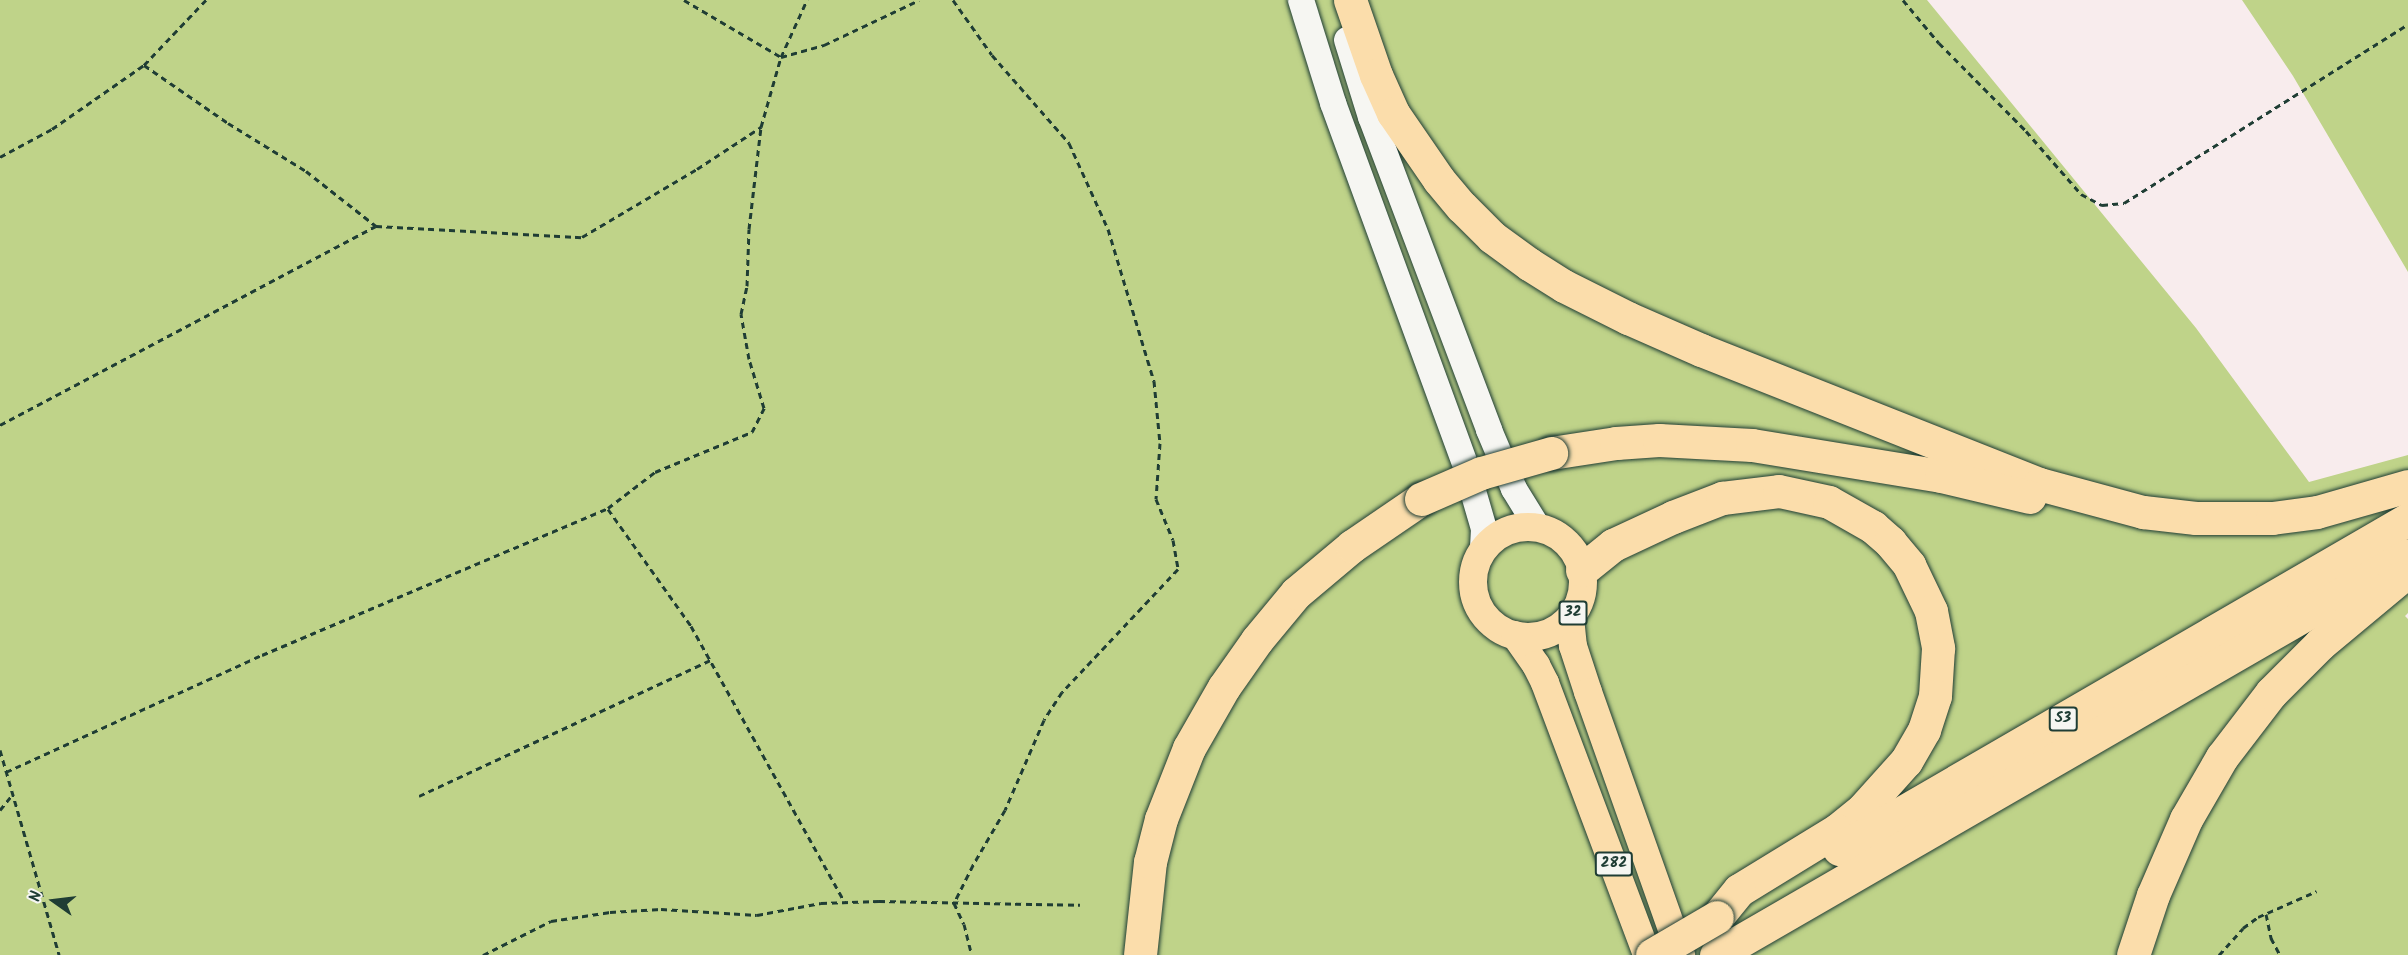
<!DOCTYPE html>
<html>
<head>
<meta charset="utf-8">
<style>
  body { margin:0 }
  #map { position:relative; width:2408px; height:955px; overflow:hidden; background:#f8eced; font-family:Kalam,sans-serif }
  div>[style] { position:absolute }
  .green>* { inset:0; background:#bfd389 }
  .path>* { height:3px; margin-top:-1.5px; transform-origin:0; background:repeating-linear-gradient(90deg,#1f3d34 0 6px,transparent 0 10.5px) }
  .roads { filter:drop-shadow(0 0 2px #1f3d34) drop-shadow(0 0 2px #1f3d34) }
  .secondary>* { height:26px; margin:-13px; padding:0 13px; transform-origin:13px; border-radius:13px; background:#f6f6f2 }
  .primary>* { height:28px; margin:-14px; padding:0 14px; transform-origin:14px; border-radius:14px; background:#fbddab }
  .primary>.ring { margin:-14px; padding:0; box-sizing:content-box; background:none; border:28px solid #fbddab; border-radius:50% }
  .highway>* { height:33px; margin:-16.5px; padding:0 16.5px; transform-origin:16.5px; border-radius:16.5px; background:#fbddab }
  .bridges { filter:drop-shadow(0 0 2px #1f3d34) drop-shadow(0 0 2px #1f3d34) }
  .highway-bridge>* { height:33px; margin:-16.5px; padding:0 16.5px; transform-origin:16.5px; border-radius:16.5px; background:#fbddab }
  span { translate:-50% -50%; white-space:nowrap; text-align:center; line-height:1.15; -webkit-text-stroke:4.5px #f6f6f2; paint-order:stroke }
  .shield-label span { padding:2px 4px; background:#f6f6f2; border:2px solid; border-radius:4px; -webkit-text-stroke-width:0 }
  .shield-label { font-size:15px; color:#1f3d34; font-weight:700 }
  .north { position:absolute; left:24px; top:871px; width:60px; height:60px; -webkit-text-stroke:4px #f6f6f2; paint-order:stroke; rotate:284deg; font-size:16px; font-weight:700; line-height:24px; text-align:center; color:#1f3d34 }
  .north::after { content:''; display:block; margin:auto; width:21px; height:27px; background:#1f3d34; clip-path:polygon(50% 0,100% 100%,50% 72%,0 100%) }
</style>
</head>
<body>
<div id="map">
  <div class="green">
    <div style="clip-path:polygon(0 0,1927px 0,2196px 328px,2309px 482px,2408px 455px,2408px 613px,2405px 616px,2408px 619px,2408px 955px,0 955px)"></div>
    <div style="clip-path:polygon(2242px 0,2408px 0,2408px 272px,2293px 76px)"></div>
  </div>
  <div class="path">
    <div style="left:684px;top:0;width:113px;rotate:30.4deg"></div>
    <div style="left:781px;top:57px;width:45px;rotate:-15.6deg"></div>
    <div style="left:824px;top:45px;width:105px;rotate:-25.3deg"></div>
    <div style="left:953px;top:0;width:67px;rotate:54.7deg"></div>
    <div style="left:992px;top:55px;width:117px;rotate:48.8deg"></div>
    <div style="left:1069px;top:143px;width:94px;rotate:65.6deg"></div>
    <div style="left:1108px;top:229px;width:159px;rotate:73.2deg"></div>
    <div style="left:1154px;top:381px;width:62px;rotate:84.5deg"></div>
    <div style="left:1160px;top:443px;width:56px;rotate:94.1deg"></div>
    <div style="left:1156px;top:499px;width:44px;rotate:67.5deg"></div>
    <div style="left:1173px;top:540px;width:29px;rotate:80deg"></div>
    <div style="left:1178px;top:569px;width:169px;rotate:133.3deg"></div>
    <div style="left:1062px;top:692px;width:33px;rotate:123deg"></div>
    <div style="left:1044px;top:720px;width:98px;rotate:113.4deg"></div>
    <div style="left:1005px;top:810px;width:64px;rotate:120.2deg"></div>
    <div style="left:973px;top:865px;width:42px;rotate:116.6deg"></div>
    <div style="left:954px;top:903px;width:23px;rotate:65deg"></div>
    <div style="left:964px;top:924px;width:32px;rotate:76deg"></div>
    <div style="left:1903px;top:0;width:56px;rotate:50.1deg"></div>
    <div style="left:1939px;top:43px;width:124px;rotate:45.3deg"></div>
    <div style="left:2026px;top:131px;width:84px;rotate:48.9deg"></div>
    <div style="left:2081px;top:194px;width:24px;rotate:28deg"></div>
    <div style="left:2102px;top:205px;width:22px;rotate:-5deg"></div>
    <div style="left:2124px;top:203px;width:336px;rotate:-32.2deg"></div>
    <div style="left:144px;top:65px;width:102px;rotate:34.6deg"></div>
    <div style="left:228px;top:123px;width:92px;rotate:31.6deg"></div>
    <div style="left:306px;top:171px;width:89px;rotate:38.2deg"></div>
    <div style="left:0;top:157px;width:59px;rotate:-28.3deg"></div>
    <div style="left:52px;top:129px;width:112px;rotate:-34.8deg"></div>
    <div style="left:144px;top:65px;width:90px;rotate:-46.4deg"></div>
    <div style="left:0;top:425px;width:425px;rotate:-27.9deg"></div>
    <div style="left:376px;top:226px;width:206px;rotate:3.1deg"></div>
    <div style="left:582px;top:237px;width:134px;rotate:-30.6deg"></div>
    <div style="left:697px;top:169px;width:77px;rotate:-33.3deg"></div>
    <div style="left:761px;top:127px;width:73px;rotate:-74.1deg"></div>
    <div style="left:781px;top:57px;width:63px;rotate:-65.5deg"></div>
    <div style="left:608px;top:509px;width:143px;rotate:54.6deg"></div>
    <div style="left:691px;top:626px;width:317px;rotate:60.9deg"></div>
    <div style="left:0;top:750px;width:213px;rotate:73.9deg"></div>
    <div style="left:6px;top:772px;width:281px;rotate:-24.6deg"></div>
    <div style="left:262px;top:655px;width:376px;rotate:-23deg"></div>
    <div style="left:608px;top:508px;width:59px;rotate:-37.5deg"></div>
    <div style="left:655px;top:472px;width:105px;rotate:-22.4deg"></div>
    <div style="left:752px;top:432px;width:27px;rotate:-63deg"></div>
    <div style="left:764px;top:408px;width:51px;rotate:-107deg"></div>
    <div style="left:749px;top:359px;width:46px;rotate:-100.1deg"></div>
    <div style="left:741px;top:314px;width:29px;rotate:-78deg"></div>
    <div style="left:747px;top:286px;width:57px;rotate:-88deg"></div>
    <div style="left:749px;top:229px;width:103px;rotate:-83.3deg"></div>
    <div style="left:419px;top:796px;width:322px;rotate:-25deg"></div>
    <div style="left:0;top:810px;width:21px;rotate:-51deg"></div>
    <div style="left:2266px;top:914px;width:25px;rotate:78deg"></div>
    <div style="left:2271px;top:938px;width:19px;rotate:62deg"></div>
    <div style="left:483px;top:955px;width:76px;rotate:-26.6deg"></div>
    <div style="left:551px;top:921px;width:60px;rotate:-8.7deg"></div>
    <div style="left:610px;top:912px;width:51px;rotate:-3.4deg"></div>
    <div style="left:661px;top:909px;width:96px;rotate:3.6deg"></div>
    <div style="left:757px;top:915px;width:65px;rotate:-10.6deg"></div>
    <div style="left:821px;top:903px;width:58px;rotate:-2deg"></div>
    <div style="left:879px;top:901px;width:201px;rotate:1.1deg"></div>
    <div style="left:2219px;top:955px;width:36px;rotate:-48deg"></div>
    <div style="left:2243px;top:928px;width:19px;rotate:-36deg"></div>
    <div style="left:2258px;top:917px;width:64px;rotate:-23.8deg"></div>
  </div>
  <div class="roads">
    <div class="secondary">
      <div style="left:1301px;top:0;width:108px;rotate:72.7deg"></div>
      <div style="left:1333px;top:103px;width:388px;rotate:69.9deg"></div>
      <div style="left:1466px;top:467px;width:65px;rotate:73.8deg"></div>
      <div style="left:1484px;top:529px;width:21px;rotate:93deg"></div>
      <div style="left:1347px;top:40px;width:81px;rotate:72.7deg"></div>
      <div style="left:1371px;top:117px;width:335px;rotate:69.3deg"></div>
      <div style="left:1489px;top:430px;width:64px;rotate:67deg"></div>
      <div style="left:1514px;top:489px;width:46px;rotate:58.4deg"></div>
    </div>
    <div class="primary">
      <div class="ring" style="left:1473px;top:527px;width:82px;height:82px"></div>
      <div style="left:1570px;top:618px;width:28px;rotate:84deg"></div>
      <div style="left:1573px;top:646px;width:48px;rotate:71.9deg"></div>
      <div style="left:1588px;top:692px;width:279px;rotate:70.5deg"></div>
      <div style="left:1515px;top:635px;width:37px;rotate:55deg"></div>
      <div style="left:1536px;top:665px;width:20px;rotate:63deg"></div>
      <div style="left:1545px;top:683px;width:290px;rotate:69.4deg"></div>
    </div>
    <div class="highway">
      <div style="left:1350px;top:0;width:79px;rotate:70.9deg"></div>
      <div style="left:1376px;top:75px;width:42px;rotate:65.9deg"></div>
      <div style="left:1393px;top:113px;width:81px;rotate:55.5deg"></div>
      <div style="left:1439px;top:180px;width:35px;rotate:50deg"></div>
      <div style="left:1462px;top:207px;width:42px;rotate:45deg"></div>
      <div style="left:1492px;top:237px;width:46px;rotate:36.1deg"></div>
      <div style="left:1529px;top:264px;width:41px;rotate:32.2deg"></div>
      <div style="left:1564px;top:286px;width:72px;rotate:26.6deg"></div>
      <div style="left:1628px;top:318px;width:80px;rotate:23.7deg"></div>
      <div style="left:1701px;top:350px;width:364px;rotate:21.6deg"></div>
      <div style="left:2039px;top:484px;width:108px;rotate:15.1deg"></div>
      <div style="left:2143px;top:512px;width:53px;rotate:6.5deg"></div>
      <div style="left:2196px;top:518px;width:76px"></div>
      <div style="left:2272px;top:518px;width:45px;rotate:-7.6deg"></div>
      <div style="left:2317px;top:512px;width:95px;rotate:-15.9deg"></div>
      <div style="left:1551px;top:453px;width:66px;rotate:-8.7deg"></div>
      <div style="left:1616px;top:443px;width:43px;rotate:-4deg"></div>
      <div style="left:1659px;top:440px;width:93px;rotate:3.1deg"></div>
      <div style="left:1752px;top:445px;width:192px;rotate:9.3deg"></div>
      <div style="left:1941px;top:476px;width:91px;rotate:13.3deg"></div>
      <div style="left:1582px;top:570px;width:40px;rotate:-39deg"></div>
      <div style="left:1613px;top:545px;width:66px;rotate:-25deg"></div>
      <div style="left:1673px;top:517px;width:53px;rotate:-21.2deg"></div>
      <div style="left:1722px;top:498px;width:57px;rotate:-7deg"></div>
      <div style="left:1779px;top:491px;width:51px;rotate:12.4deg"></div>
      <div style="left:1829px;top:502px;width:51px;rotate:29.6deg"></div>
      <div style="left:1873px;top:527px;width:23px;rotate:41deg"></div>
      <div style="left:1890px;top:542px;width:30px;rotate:50deg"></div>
      <div style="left:1909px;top:565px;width:51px;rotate:64.4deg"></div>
      <div style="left:1931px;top:611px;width:38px;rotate:79deg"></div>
      <div style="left:1938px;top:648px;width:48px;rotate:93.6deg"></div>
      <div style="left:1935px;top:696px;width:36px;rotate:108deg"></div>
      <div style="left:1924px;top:730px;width:36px;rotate:120deg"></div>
      <div style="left:1906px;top:761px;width:64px;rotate:131.9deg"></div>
      <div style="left:1863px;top:809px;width:33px;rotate:141deg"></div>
      <div style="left:1837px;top:830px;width:115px;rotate:148.5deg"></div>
      <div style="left:1739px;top:890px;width:35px;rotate:129deg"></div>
      <div style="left:1839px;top:849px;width:658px;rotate:-30.11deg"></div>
      <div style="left:1140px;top:955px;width:94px;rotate:-83.9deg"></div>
      <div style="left:1150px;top:862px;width:44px;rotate:-75.7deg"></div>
      <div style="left:1161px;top:819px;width:76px;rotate:-68.5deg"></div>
      <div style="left:1189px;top:748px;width:70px;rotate:-60.2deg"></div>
      <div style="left:1224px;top:687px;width:57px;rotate:-54.9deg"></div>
      <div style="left:1257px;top:640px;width:61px;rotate:-50.3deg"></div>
      <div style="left:1296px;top:593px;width:73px;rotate:-40deg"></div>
      <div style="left:1352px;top:546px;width:83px;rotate:-34.3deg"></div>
      <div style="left:1716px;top:955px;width:799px;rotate:-30.03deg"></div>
      <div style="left:2133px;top:955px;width:63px;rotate:-71.6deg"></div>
      <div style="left:2153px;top:895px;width:83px;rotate:-66.5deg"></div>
      <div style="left:2186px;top:819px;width:72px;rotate:-59.9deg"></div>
      <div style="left:2222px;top:757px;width:81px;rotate:-52.6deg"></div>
      <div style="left:2271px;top:693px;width:69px;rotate:-45deg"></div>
      <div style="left:2320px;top:644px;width:102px;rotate:-39.8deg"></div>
    </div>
  </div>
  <div class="bridges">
    <div class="highway-bridge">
      <div style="left:1421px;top:499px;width:65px;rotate:-23.4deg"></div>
      <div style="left:1481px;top:473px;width:73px;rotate:-15.9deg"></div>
      <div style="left:1652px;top:955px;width:75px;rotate:-30.3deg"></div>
    </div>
  </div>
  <div class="shield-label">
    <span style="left:1573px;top:613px">32</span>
    <span style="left:2063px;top:719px">S3</span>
    <span style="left:1614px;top:864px">282</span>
  </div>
  <div class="north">N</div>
</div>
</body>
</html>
